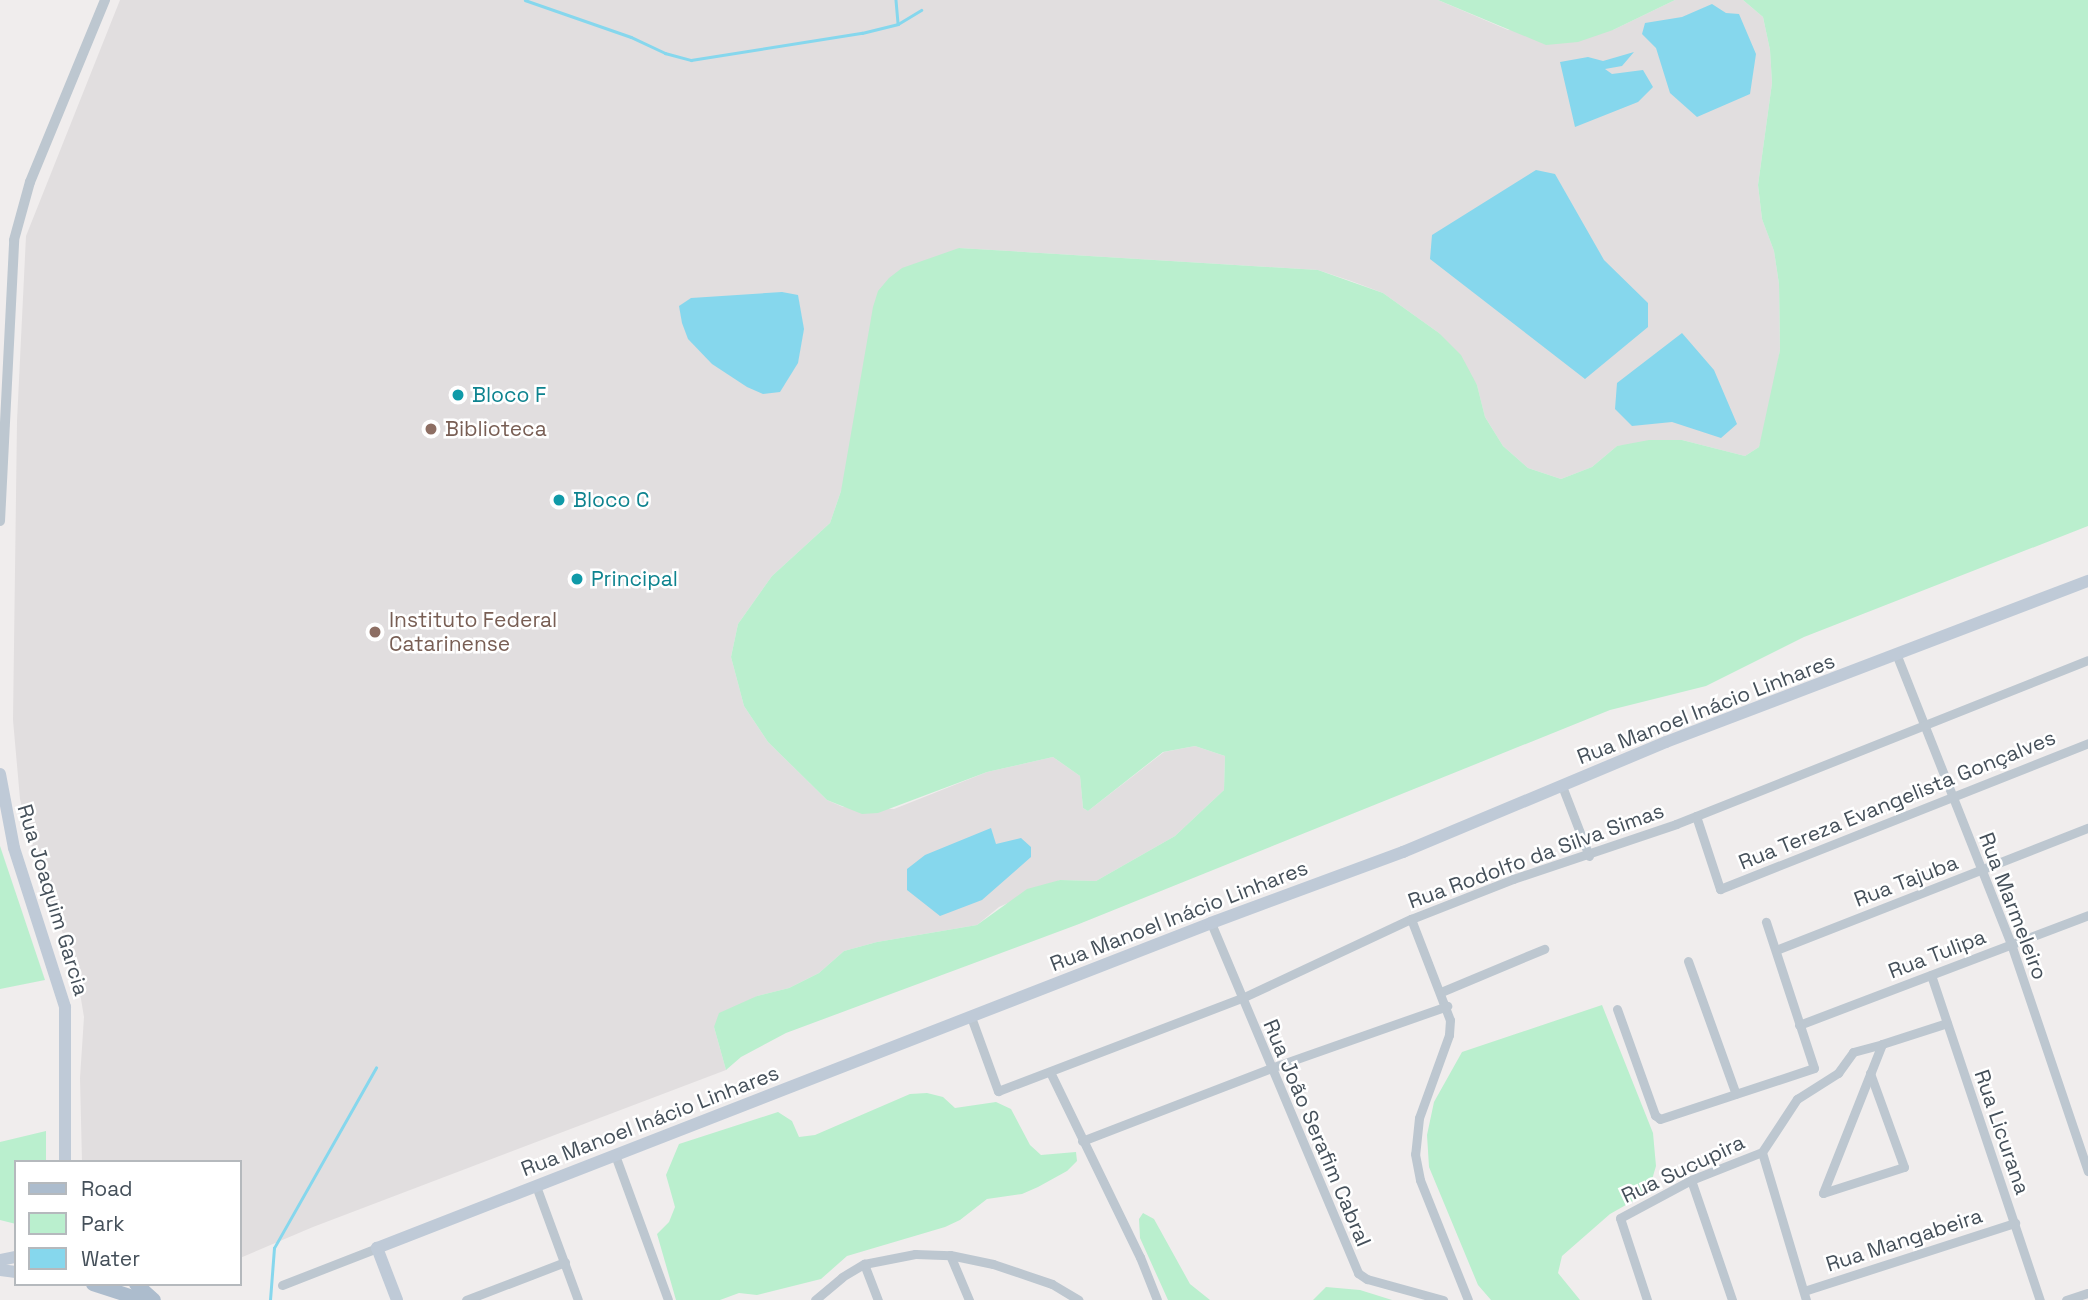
<!DOCTYPE html>
<html>
<head>
<meta charset="utf-8">
<style>
  body { margin:0 }
  #map { position:relative; width:2088px; height:1300px; overflow:hidden; background:#f0eded; font-family:"Space Grotesk",sans-serif }
  div>[style] { position:absolute }
  .education>* { inset:0; background:#e1dedf }
  .green>* { inset:0; background:#baefce }
  .water>* { inset:0; background:#86d7ed }
  .stream>* { height:2.5px; margin:-1.25px; padding:0 1.25px; transform-origin:1.25px; border-radius:1.25px; background:#86d7ed }
  .minor>* { height:9px; margin:-4.5px; padding:0 4.5px; transform-origin:4.5px; border-radius:4.5px; background:#bdc7d0 }
  .tertiary>* { height:10px; margin:-5px; padding:0 5px; transform-origin:5px; border-radius:5px; background:#bdc7d0 }
  .secondary>* { height:12px; margin:-6px; padding:0 6px; transform-origin:6px; border-radius:6px; background:#bfcad7 }
  .primary>* { height:14px; margin:-7px; padding:0 7px; transform-origin:7px; border-radius:7px; background:#acbccd }
  .dots>* { width:19px; height:19px; translate:-50% -50%; box-sizing:border-box; border:4px solid #fff; border-radius:50% }
  span { translate:-50% -50%; white-space:nowrap; text-align:center; line-height:1.15; -webkit-text-stroke:5px #fff; paint-order:stroke }
  .culture-label { font-size:21px; color:#0d838f }
  .left { translate:0 -50%; text-align:left }
  .education-label { font-size:21px; color:#785e54 }
  .street-label { font-size:21px; color:#45505a }
  .legend { position:absolute; left:14px; top:1160px; width:228px; height:126px; box-sizing:border-box; background:#fff; border:2px solid #b5b9bd; margin:0; padding:9px 12px; list-style:none; font-size:21px; color:#45505a }
  .legend li { display:flex; align-items:center; gap:14px; height:35px }
  .legend b { width:35px; border:2px solid #b5b9bd }
</style>
</head>
<body>
<div id="map">
  <div class="education">
    <div style="clip-path:polygon(120px 0,1438px 0,1508px 30px,1613px 30px,1675px 0,1743px 0,1763px 17px,1770px 50px,1772px 83px,1758px 185px,1762px 219px,1774px 251px,1779px 284px,1780px 350px,1768px 418px,1759px 447px,1745px 456px,1682px 440px,1617px 446px,1592px 467px,1561px 479px,1528px 468px,1503px 446px,1485px 417px,1477px 385px,1439px 333px,1383px 293px,1351px 281px,1318px 270px,959px 248px,841px 491px,830px 523px,772px 576px,738px 624px,731px 657px,744px 706px,768px 742px,827px 800px,843px 807px,894px 809px,987px 772px,1053px 757px,1080px 776px,1083px 808px,1088px 811px,1164px 752px,1195px 746px,1225px 756px,1224px 790px,1175px 836px,1096px 881px,1060px 880px,999px 907px,977px 925px,877px 942px,844px 951px,819px 973px,789px 988px,757px 996px,714px 1027px,726px 1070px,313px 1227px,240px 1258px,240px 1162px,82px 1162px,80px 1078px,84px 1017px,76px 969px,34px 856px,20px 799px,13px 720px,17px 421px,26px 236px)"></div>
  </div>
  <div class="green">
    <div style="clip-path:polygon(1438px 0,1675px 0,1613px 30px,1578px 42px,1546px 45px)"></div>
    <div style="clip-path:polygon(1743px 0,2088px 0,2088px 526px,1804px 637px,1706px 686px,1610px 710px,1079px 924px,786px 1033px,741px 1057px,726px 1070px,714px 1027px,719px 1013px,757px 996px,789px 988px,819px 973px,844px 951px,877px 942px,977px 925px,1027px 889px,1060px 880px,1096px 881px,1175px 836px,1224px 790px,1225px 756px,1195px 746px,1163px 752px,1088px 811px,1083px 808px,1080px 776px,1053px 757px,987px 772px,878px 813px,862px 814px,827px 800px,768px 742px,744px 706px,731px 657px,738px 624px,772px 576px,830px 523px,841px 491px,873px 307px,878px 291px,889px 278px,902px 268px,959px 248px,1318px 270px,1383px 293px,1439px 333px,1461px 355px,1477px 385px,1485px 417px,1503px 446px,1528px 468px,1561px 479px,1592px 467px,1617px 446px,1649px 440px,1682px 440px,1745px 456px,1759px 447px,1780px 350px,1779px 284px,1774px 251px,1762px 219px,1758px 185px,1772px 83px,1770px 50px,1763px 17px)"></div>
    <div style="clip-path:polygon(0 846px,45px 980px,0 989px)"></div>
    <div style="clip-path:polygon(1602px 1005px,1653px 1133px,1656px 1166px,1651px 1183px,1640px 1197px,1610px 1214px,1562px 1256px,1558px 1273px,1580px 1300px,1491px 1300px,1478px 1285px,1429px 1167px,1427px 1135px,1434px 1102px,1462px 1052px)"></div>
    <div style="clip-path:polygon(927px 1093px,943px 1097px,955px 1108px,996px 1102px,1011px 1109px,1030px 1145px,1041px 1155px,1076px 1152px,1077px 1161px,1067px 1171px,1038px 1187px,1022px 1194px,987px 1199px,960px 1220px,945px 1227px,847px 1256px,821px 1279px,757px 1295px,739px 1293px,720px 1300px,676px 1300px,657px 1234px,669px 1222px,675px 1207px,666px 1175px,679px 1144px,778px 1112px,792px 1121px,799px 1137px,815px 1135px,910px 1094px)"></div>
    <div style="clip-path:polygon(46px 1131px,46px 1162px,16px 1162px,16px 1224px,0 1220px,0 1142px)"></div>
    <div style="clip-path:polygon(1143px 1213px,1154px 1219px,1190px 1284px,1210px 1300px,1168px 1300px,1140px 1238px,1139px 1219px)"></div>
    <div style="clip-path:polygon(1326px 1287px,1360px 1290px,1392px 1300px,1313px 1300px)"></div>
  </div>
  <div class="water">
    <div style="clip-path:polygon(1712px 4px,1726px 13px,1739px 14px,1756px 54px,1750px 94px,1697px 117px,1670px 93px,1656px 48px,1642px 34px,1645px 23px,1682px 17px)"></div>
    <div style="clip-path:polygon(1634px 52px,1622px 66px,1605px 69px,1612px 74px,1643px 70px,1653px 87px,1638px 102px,1575px 127px,1560px 62px,1588px 57px,1603px 61px)"></div>
    <div style="clip-path:polygon(1536px 170px,1555px 174px,1604px 260px,1648px 303px,1648px 327px,1585px 379px,1430px 259px,1432px 235px)"></div>
    <div style="clip-path:polygon(782px 292px,798px 295px,804px 329px,798px 363px,780px 392px,763px 394px,747px 387px,712px 364px,688px 339px,682px 323px,679px 306px,691px 298px)"></div>
    <div style="clip-path:polygon(1682px 333px,1714px 370px,1737px 424px,1721px 438px,1672px 422px,1632px 426px,1615px 409px,1617px 383px)"></div>
    <div style="clip-path:polygon(991px 828px,996px 844px,1021px 838px,1031px 847px,1031px 857px,982px 900px,940px 916px,907px 890px,907px 869px,925px 855px)"></div>
  </div>
  <div class="stream">
    <div style="left:525px;top:0;width:112px;rotate:19.2deg"></div>
    <div style="left:631px;top:37px;width:38px;rotate:25deg"></div>
    <div style="left:665px;top:53px;width:27px;rotate:15deg"></div>
    <div style="left:691px;top:60px;width:173px;rotate:-9deg"></div>
    <div style="left:862px;top:33px;width:37px;rotate:-14deg"></div>
    <div style="left:898px;top:24px;width:27px;rotate:-31deg"></div>
    <div style="left:896px;top:0;width:24px;rotate:85deg"></div>
    <div style="left:270px;top:1300px;width:52px;rotate:-85.6deg"></div>
    <div style="left:274px;top:1248px;width:207px;rotate:-60.5deg"></div>
  </div>
  <div class="minor">
    <div style="left:1897px;top:656px;width:310px;rotate:68.4deg"></div>
    <div style="left:2011px;top:944px;width:240px;rotate:71.3deg"></div>
    <div style="left:1562px;top:786px;width:75px;rotate:68.9deg"></div>
    <div style="left:1696px;top:816px;width:77px;rotate:71.8deg"></div>
    <div style="left:1720px;top:889px;width:396px;rotate:-21.6deg"></div>
    <div style="left:1411px;top:919px;width:108px;rotate:68.9deg"></div>
    <div style="left:1450px;top:1020px;width:15px;rotate:94deg"></div>
    <div style="left:1449px;top:1035px;width:88px;rotate:109.9deg"></div>
    <div style="left:1419px;top:1118px;width:36px;rotate:96deg"></div>
    <div style="left:1415px;top:1154px;width:26px;rotate:79deg"></div>
    <div style="left:1420px;top:1180px;width:129px;rotate:68.2deg"></div>
    <div style="left:1211px;top:923px;width:380px;rotate:67.2deg"></div>
    <div style="left:1358px;top:1273px;width:11px;rotate:34deg"></div>
    <div style="left:1367px;top:1279px;width:79px;rotate:15.4deg"></div>
    <div style="left:1776px;top:950px;width:335px;rotate:-21.4deg"></div>
    <div style="left:1688px;top:961px;width:141px;rotate:70.2deg"></div>
    <div style="left:1931px;top:975px;width:343px;rotate:71.5deg"></div>
    <div style="left:1441px;top:992px;width:112px;rotate:-22.7deg"></div>
    <div style="left:1617px;top:1009px;width:113px;rotate:70.3deg"></div>
    <div style="left:1655px;top:1115px;width:6px;rotate:39deg"></div>
    <div style="left:1660px;top:1119px;width:162px;rotate:-18.3deg"></div>
    <div style="left:1814px;top:1068px;width:154px;rotate:-108.2deg"></div>
    <div style="left:971px;top:1017px;width:79px;rotate:70deg"></div>
    <div style="left:998px;top:1091px;width:261px;rotate:-20.9deg"></div>
    <div style="left:1242px;top:998px;width:187px;rotate:-25.1deg"></div>
    <div style="left:1411px;top:919px;width:110px;rotate:-21.4deg"></div>
    <div style="left:1513px;top:879px;width:172px;rotate:-18.6deg"></div>
    <div style="left:1676px;top:824px;width:443px;rotate:-21.7deg"></div>
    <div style="left:1799px;top:1025px;width:309px;rotate:-20.8deg"></div>
    <div style="left:1050px;top:1072px;width:206px;rotate:64.1deg"></div>
    <div style="left:1140px;top:1257px;width:46px;rotate:68.4deg"></div>
    <div style="left:1082px;top:1141px;width:203px;rotate:-21.1deg"></div>
    <div style="left:1271px;top:1068px;width:187px;rotate:-19.4deg"></div>
    <div style="left:615px;top:1155px;width:154px;rotate:69.9deg"></div>
    <div style="left:1691px;top:1180px;width:127px;rotate:71.1deg"></div>
    <div style="left:536px;top:1186px;width:121px;rotate:69.8deg"></div>
    <div style="left:1823px;top:1193px;width:160px;rotate:-68.4deg"></div>
    <div style="left:1882px;top:1044px;width:68px;rotate:-17.9deg"></div>
    <div style="left:1823px;top:1193px;width:85px;rotate:-17.8deg"></div>
    <div style="left:1904px;top:1167px;width:100px;rotate:-109.9deg"></div>
    <div style="left:950px;top:1255px;width:49px;rotate:67.1deg"></div>
    <div style="left:864px;top:1264px;width:39px;rotate:69deg"></div>
    <div style="left:282px;top:1285px;width:102px;rotate:-21.3deg"></div>
    <div style="left:1804px;top:1291px;width:222px;rotate:-17.9deg"></div>
    <div style="left:466px;top:1300px;width:106px;rotate:-21deg"></div>
    <div style="left:815px;top:1300px;width:35px;rotate:-40deg"></div>
    <div style="left:842px;top:1277px;width:26px;rotate:-31deg"></div>
    <div style="left:864px;top:1264px;width:52px;rotate:-11.1deg"></div>
    <div style="left:915px;top:1254px;width:35px;rotate:2deg"></div>
    <div style="left:950px;top:1255px;width:44px;rotate:11.8deg"></div>
    <div style="left:993px;top:1264px;width:62px;rotate:18.7deg"></div>
    <div style="left:1052px;top:1284px;width:31px;rotate:31deg"></div>
    <div style="left:1647px;top:1300px;width:86px;rotate:-108.2deg"></div>
    <div style="left:1620px;top:1218px;width:81px;rotate:-28.2deg"></div>
    <div style="left:1691px;top:1180px;width:76px;rotate:-21.5deg"></div>
    <div style="left:1806px;top:1300px;width:154px;rotate:-106.6deg"></div>
    <div style="left:1762px;top:1152px;width:64px;rotate:-56.6deg"></div>
    <div style="left:1797px;top:1099px;width:49px;rotate:-32.4deg"></div>
    <div style="left:1838px;top:1073px;width:26px;rotate:-54deg"></div>
    <div style="left:1853px;top:1052px;width:30px;rotate:-15deg"></div>
    <div style="left:2066px;top:1300px;width:23px;rotate:-18deg"></div>
  </div>
  <div class="tertiary">
    <div style="left:0;top:521px;width:281px;rotate:-87.1deg"></div>
    <div style="left:14px;top:240px;width:60px;rotate:-74.6deg"></div>
    <div style="left:30px;top:182px;width:197px;rotate:-67.6deg"></div>
  </div>
  <div class="secondary">
    <div style="left:0;top:774px;width:75px;rotate:79.3deg"></div>
    <div style="left:14px;top:848px;width:167px;rotate:72.2deg"></div>
    <div style="left:65px;top:1007px;width:155px;rotate:90deg"></div>
    <div style="left:0;top:1260px;width:16px;rotate:-11deg"></div>
    <div style="left:0;top:1270px;width:16px;rotate:7deg"></div>
    <div style="left:397px;top:1300px;width:56px;rotate:-111deg"></div>
    <div style="left:377px;top:1248px;width:895px;rotate:-21.29deg"></div>
    <div style="left:1211px;top:923px;width:205px;rotate:-20.3deg"></div>
    <div style="left:1403px;top:852px;width:285px;rotate:-22.7deg"></div>
    <div style="left:1666px;top:742px;width:452px;rotate:-20.9deg"></div>
  </div>
  <div class="primary">
    <div style="left:93px;top:1284px;width:52px;rotate:18.1deg"></div>
    <div style="left:136px;top:1284px;width:24px;rotate:42deg"></div>
  </div>
  <div class="dots">
    <div style="left:458px;top:395px;background:#0f9aa8"></div>
    <div style="left:431px;top:429px;background:#8d6e63"></div>
    <div style="left:559px;top:500px;background:#0f9aa8"></div>
    <div style="left:577px;top:579px;background:#0f9aa8"></div>
    <div style="left:375px;top:632px;background:#8d6e63"></div>
  </div>
  <div class="culture-label">
    <span class="left" style="left:472px;top:395px">Bloco F</span>
    <span class="left" style="left:573px;top:500px">Bloco C</span>
    <span class="left" style="left:591px;top:579px">Principal</span>
  </div>
  <div class="education-label">
    <span class="left" style="left:445px;top:429px">Biblioteca</span>
    <span class="left" style="left:389px;top:632px">Instituto Federal<br>Catarinense</span>
  </div>
  <div class="street-label">
    <span style="left:1706px;top:709px;rotate:-21deg">Rua Manoel Inácio Linhares</span>
    <span style="left:1897px;top:800px;rotate:-22deg">Rua Tereza Evangelista Gonçalves</span>
    <span style="left:1536px;top:856px;rotate:-20deg">Rua Rodolfo da Silva Simas</span>
    <span style="left:1906px;top:881px;rotate:-21deg">Rua Tajuba</span>
    <span style="left:53px;top:900px;rotate:73deg">Rua Joaquim Garcia</span>
    <span style="left:2013px;top:906px;rotate:69deg">Rua Marmeleiro</span>
    <span style="left:1179px;top:916px;rotate:-21deg">Rua Manoel Inácio Linhares</span>
    <span style="left:1937px;top:954px;rotate:-21deg">Rua Tulipa</span>
    <span style="left:650px;top:1121px;rotate:-21deg">Rua Manoel Inácio Linhares</span>
    <span style="left:2002px;top:1132px;rotate:71deg">Rua Licurana</span>
    <span style="left:1317px;top:1133px;rotate:67deg">Rua João Serafim Cabral</span>
    <span style="left:1683px;top:1169px;rotate:-25deg">Rua Sucupira</span>
    <span style="left:1904px;top:1240px;rotate:-18deg">Rua Mangabeira</span>
  </div>
  <ul class="legend">
  <li><b style="height:9px;background:#acbccd"></b>Road</li>
  <li><b style="height:19px;background:#baefce"></b>Park</li>
  <li><b style="height:19px;background:#86d7ed"></b>Water</li>
  </ul>
</div>
</body>
</html>
